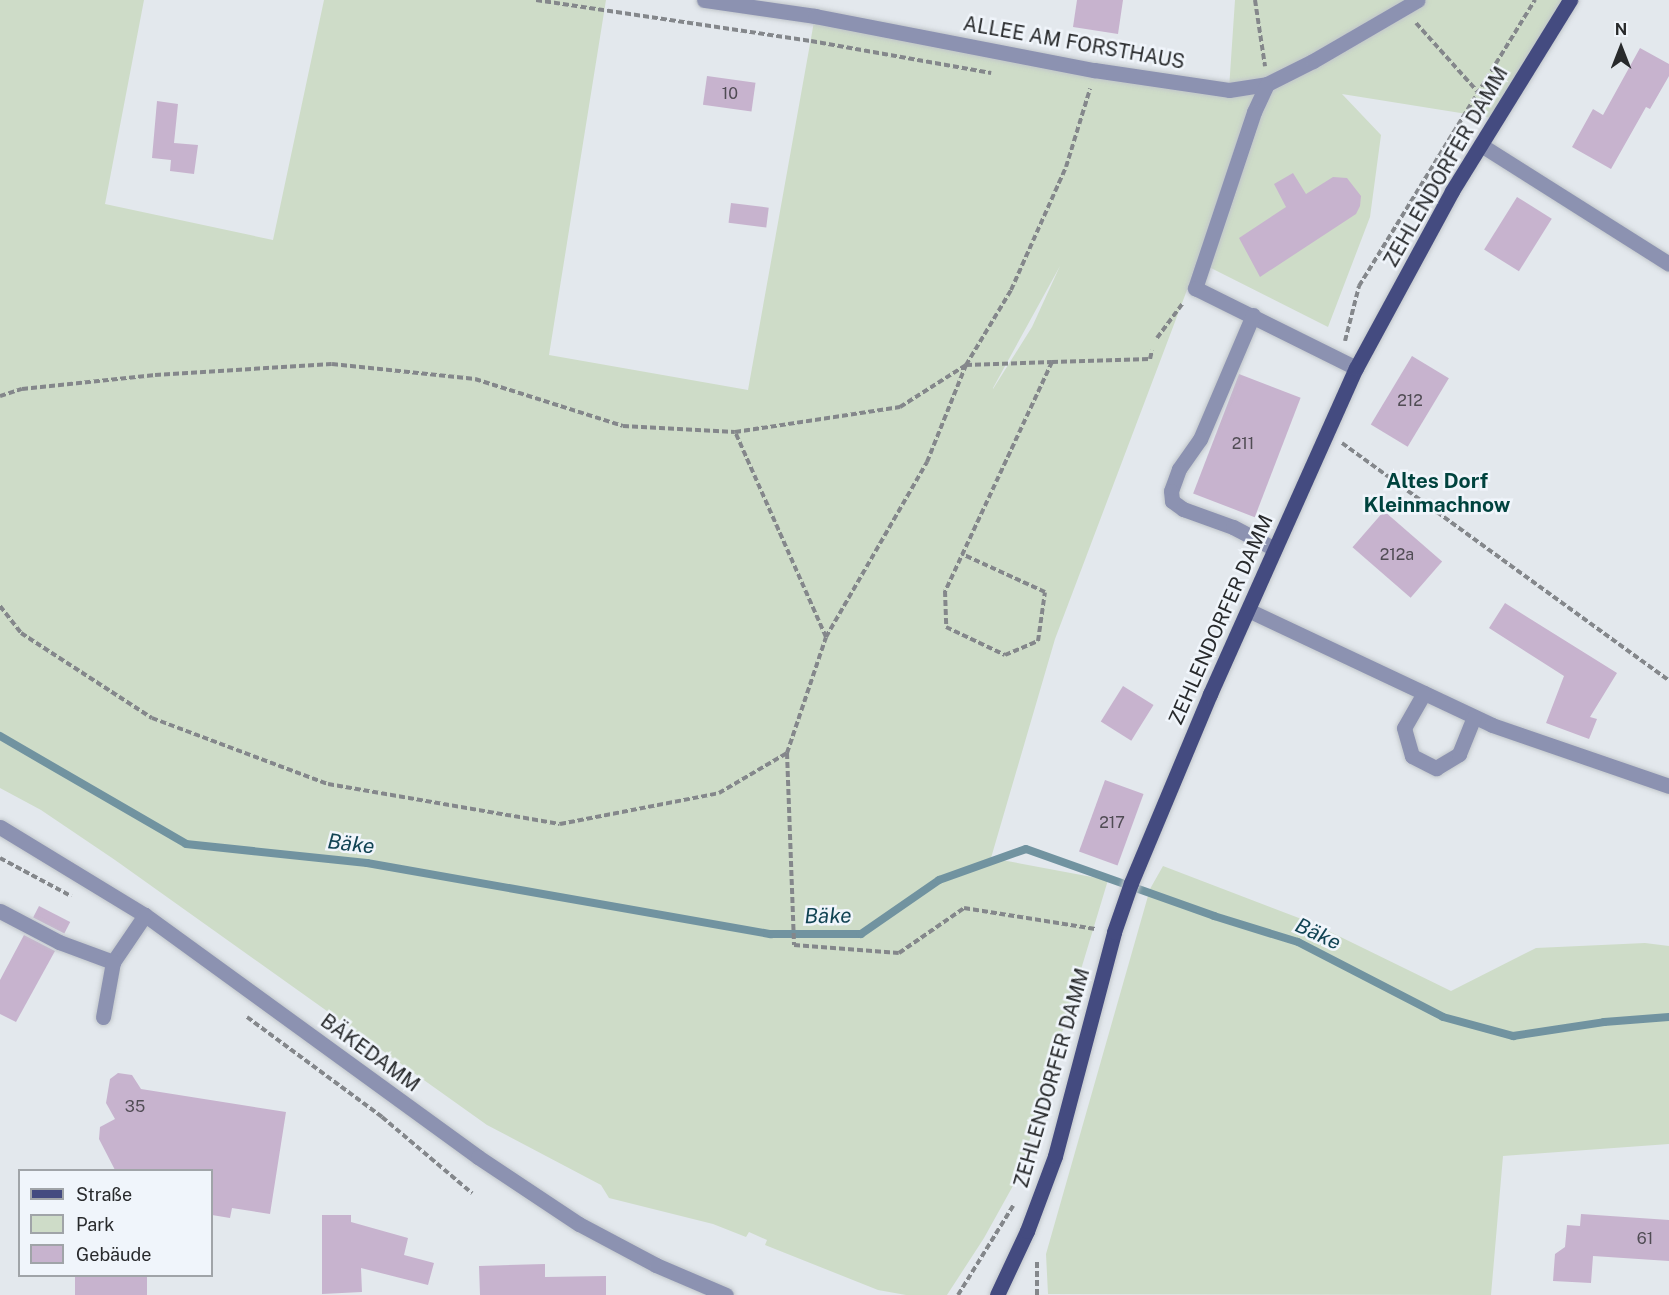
<!DOCTYPE html>
<html>
<head>
<meta charset="utf-8">
<style>
  body { margin:0 }
  #map { position:relative; width:1669px; height:1295px; overflow:hidden; background:#e3e8ed; font-family:"Public Sans",sans-serif }
  div>[style] { position:absolute }
  .green>* { inset:0; background:#cedcc8 }
  .stream>* { height:8px; margin:-4px; padding:0 4px; transform-origin:4px; border-radius:4px; background:#7193a0 }
  .building>* { inset:0; background:#c7b3ce; transform-origin:0 0 }
  .path>* { height:4px; margin-top:-2px; transform-origin:0; background:repeating-linear-gradient(90deg,#84878b 0 6px,transparent 0 9px) }
  .roads { filter:drop-shadow(0 0 2px #c1c6ca) drop-shadow(0 0 2px #c1c6ca) }
  .minor>* { height:15px; margin:-7.5px; padding:0 7.5px; transform-origin:7.5px; border-radius:7.5px; background:#8c92b1 }
  .major>* { height:15px; margin:-7.5px; padding:0 7.5px; transform-origin:7.5px; border-radius:7.5px; background:#444b80 }
  span { translate:-50% -50%; white-space:nowrap; text-align:center; line-height:1.15; -webkit-text-stroke:5px #f0f5fb; paint-order:stroke }
  .number-label { font-size:16px; color:#504c54 }
  .number-label span { -webkit-text-stroke-width:0 }
  .street-label { font-size:20px; color:#282a2c }
  .neighbourhood-label { font-size:21px; color:#00433e; font-weight:700 }
  .water-label { font-size:21px; color:#114353; font-style:italic }
  .legend { position:absolute; left:18px; top:1169px; width:195px; height:108px; box-sizing:border-box; background:#f0f5fb; border:2px solid #a0a4a8; margin:0; padding:8px 10px; list-style:none; font-size:18px; color:#282a2c }
  .legend li { display:flex; align-items:center; gap:12px; height:30px }
  .legend b { width:30px; border:2px solid #a0a4a8 }
  .north { position:absolute; left:1591px; top:18px; width:60px; height:60px; -webkit-text-stroke:4px #f0f5fb; paint-order:stroke; rotate:0deg; font-size:16px; font-weight:700; line-height:24px; text-align:center; color:#282a2c }
  .north::after { content:''; display:block; margin:auto; width:21px; height:27px; background:#282a2c; clip-path:polygon(50% 0,100% 100%,50% 72%,0 100%) }
</style>
</head>
<body>
<div id="map">
  <div class="green">
    <div style="clip-path:polygon(evenodd,0 0,144px 0,105px 204px,273px 240px,324px 0,606px 0,549px 355px,748px 390px,815px 16px,1229px 89px,1235px 0,1570px 0,1498px 119px,1342px 94px,1381px 135px,1370px 217px,1328px 327px,1203px 264px,1187px 290px,1055px 639px,991px 858px,1108px 880px,1019px 1175px,984px 1238px,947px 1295px,906px 1295px,878px 1290px,765px 1245px,767px 1240px,749px 1232px,746px 1237px,713px 1224px,609px 1198px,601px 1185px,487px 1125px,115px 860px,41px 810px,0 788px,0 0,1060px 266px,1032px 327px,993px 389px,993px 388px,1060px 266px)"></div>
    <div style="clip-path:polygon(1163px 866px,1312px 923px,1451px 991px,1536px 948px,1645px 943px,1669px 946px,1669px 1144px,1503px 1156px,1491px 1295px,1048px 1294px,1046px 1254px,1150px 889px)"></div>
  </div>
  <div class="stream">
    <div style="left:0;top:736px;width:215px;rotate:30.1deg"></div>
    <div style="left:186px;top:844px;width:182px;rotate:6deg"></div>
    <div style="left:367px;top:863px;width:410px;rotate:10deg"></div>
    <div style="left:771px;top:934px;width:90px"></div>
    <div style="left:861px;top:934px;width:95px;rotate:-34.7deg"></div>
    <div style="left:939px;top:880px;width:92px;rotate:-19.6deg"></div>
    <div style="left:1026px;top:849px;width:200px;rotate:19.6deg"></div>
    <div style="left:1214px;top:916px;width:88px;rotate:17.2deg"></div>
    <div style="left:1298px;top:942px;width:163px;rotate:27.3deg"></div>
    <div style="left:1443px;top:1017px;width:73px;rotate:15.2deg"></div>
    <div style="left:1513px;top:1036px;width:92px;rotate:-8.7deg"></div>
    <div style="left:1604px;top:1022px;width:65px;rotate:-4.4deg"></div>
  </div>
  <div class="building">
    <div style="clip-path:polygon(1077px 0,1123px 0,1118px 34px,1073px 27px)"></div>
    <div style="clip-path:polygon(1640px 48px,1669px 64px,1669px 76px,1650px 109px,1646px 107px,1611px 169px,1572px 147px,1593px 109px,1603px 115px)"></div>
    <div style="left:707px;top:76px;width:49px;height:29px;rotate:8deg"></div>
    <div style="clip-path:polygon(157px 101px,178px 104px,174px 143px,198px 145px,194px 174px,170px 171px,171px 160px,152px 158px)"></div>
    <div style="clip-path:polygon(1293px 173px,1306px 194px,1333px 177px,1347px 178px,1361px 196px,1360px 206px,1356px 214px,1260px 277px,1239px 238px,1286px 207px,1274px 184px)"></div>
    <div style="left:1517px;top:197px;width:41px;height:62px;rotate:32deg"></div>
    <div style="left:731px;top:203px;width:38px;height:20px;rotate:7deg"></div>
    <div style="left:1412px;top:356px;width:43px;height:80px;rotate:31deg"></div>
    <div style="left:1239px;top:374px;width:66px;height:128px;rotate:21deg"></div>
    <div style="left:1384px;top:511px;width:77px;height:48px;rotate:41deg"></div>
    <div style="clip-path:polygon(1505px 603px,1617px 673px,1590px 717px,1597px 719px,1589px 739px,1546px 723px,1564px 676px,1489px 628px)"></div>
    <div style="left:1123px;top:686px;width:36px;height:42px;rotate:32deg"></div>
    <div style="left:1105px;top:780px;width:41px;height:76px;rotate:20deg"></div>
    <div style="left:39px;top:906px;width:35px;height:13px;rotate:27deg"></div>
    <div style="clip-path:polygon(24px 935px,55px 951px,16px 1022px,0 1014px,0 980px)"></div>
    <div style="clip-path:polygon(118px 1073px,132px 1075px,141px 1089px,286px 1112px,270px 1214px,232px 1208px,230px 1218px,212px 1215px,212px 1170px,115px 1170px,99px 1139px,100px 1127px,115px 1119px,106px 1103px,110px 1079px)"></div>
    <div style="clip-path:polygon(1581px 1214px,1669px 1220px,1669px 1261px,1593px 1256px,1591px 1283px,1553px 1281px,1555px 1254px,1565px 1247px,1567px 1225px,1580px 1226px)"></div>
    <div style="clip-path:polygon(322px 1215px,351px 1215px,351px 1222px,408px 1238px,404px 1255px,434px 1263px,428px 1285px,361px 1268px,362px 1292px,322px 1294px)"></div>
    <div style="clip-path:polygon(545px 1264px,545px 1277px,606px 1276px,606px 1295px,480px 1295px,479px 1266px)"></div>
    <div style="left:75px;top:1275px;width:72px;height:21px"></div>
  </div>
  <div class="path">
    <div style="left:536px;top:0;width:278px;rotate:8.5deg"></div>
    <div style="left:811px;top:41px;width:183px;rotate:10.1deg"></div>
    <div style="left:1255px;top:0;width:67px;rotate:81.4deg"></div>
    <div style="left:1416px;top:23px;width:103px;rotate:48.1deg"></div>
    <div style="left:1157px;top:338px;width:44px;rotate:-53.4deg"></div>
    <div style="left:1345px;top:341px;width:57px;rotate:-75.7deg"></div>
    <div style="left:1359px;top:286px;width:336px;rotate:-58.4deg"></div>
    <div style="left:1052px;top:362px;width:98px;rotate:-1.8deg"></div>
    <div style="left:1150px;top:359px;width:9px;rotate:-77deg"></div>
    <div style="left:0;top:396px;width:23px;rotate:-18deg"></div>
    <div style="left:22px;top:389px;width:134px;rotate:-6deg"></div>
    <div style="left:155px;top:375px;width:177px;rotate:-3.6deg"></div>
    <div style="left:332px;top:364px;width:144px;rotate:6deg"></div>
    <div style="left:475px;top:379px;width:155px;rotate:17.6deg"></div>
    <div style="left:623px;top:426px;width:112px;rotate:3.1deg"></div>
    <div style="left:735px;top:432px;width:167px;rotate:-8.6deg"></div>
    <div style="left:900px;top:407px;width:78px;rotate:-32.5deg"></div>
    <div style="left:966px;top:365px;width:87px;rotate:-59deg"></div>
    <div style="left:1011px;top:290px;width:135px;rotate:-65.9deg"></div>
    <div style="left:1066px;top:167px;width:82px;rotate:-72.9deg"></div>
    <div style="left:1342px;top:443px;width:404px;rotate:36deg"></div>
    <div style="left:0;top:606px;width:34px;rotate:52deg"></div>
    <div style="left:21px;top:633px;width:156px;rotate:33deg"></div>
    <div style="left:152px;top:718px;width:188px;rotate:20.6deg"></div>
    <div style="left:328px;top:784px;width:235px;rotate:9.8deg"></div>
    <div style="left:560px;top:824px;width:162px;rotate:-11deg"></div>
    <div style="left:719px;top:793px;width:79px;rotate:-30.5deg"></div>
    <div style="left:787px;top:753px;width:122px;rotate:-71.4deg"></div>
    <div style="left:826px;top:637px;width:224px;rotate:-113.9deg"></div>
    <div style="left:826px;top:637px;width:202px;rotate:-60deg"></div>
    <div style="left:927px;top:462px;width:105px;rotate:-68.1deg"></div>
    <div style="left:966px;top:365px;width:86px;rotate:-2deg"></div>
    <div style="left:1052px;top:362px;width:253px;rotate:115deg"></div>
    <div style="left:945px;top:591px;width:36px;rotate:88deg"></div>
    <div style="left:946px;top:627px;width:65px;rotate:25.4deg"></div>
    <div style="left:1005px;top:655px;width:36px;rotate:-23deg"></div>
    <div style="left:1038px;top:641px;width:49px;rotate:-81.9deg"></div>
    <div style="left:1045px;top:592px;width:91px;rotate:-155.4deg"></div>
    <div style="left:787px;top:753px;width:192px;rotate:87.9deg"></div>
    <div style="left:794px;top:945px;width:105px;rotate:4.4deg"></div>
    <div style="left:899px;top:953px;width:79px;rotate:-34.7deg"></div>
    <div style="left:964px;top:908px;width:133px;rotate:9.1deg"></div>
    <div style="left:0;top:858px;width:81px;rotate:28.2deg"></div>
    <div style="left:247px;top:1017px;width:168px;rotate:36.5deg"></div>
    <div style="left:382px;top:1117px;width:118px;rotate:40.2deg"></div>
    <div style="left:958px;top:1295px;width:105px;rotate:-58.3deg"></div>
    <div style="left:1037px;top:1295px;width:35px;rotate:-90deg"></div>
  </div>
  <div class="roads">
    <div class="minor">
      <div style="left:704px;top:0;width:112px;rotate:8.2deg"></div>
      <div style="left:815px;top:16px;width:284px;rotate:11deg"></div>
      <div style="left:1094px;top:70px;width:136px;rotate:8.4deg"></div>
      <div style="left:1229px;top:90px;width:38px;rotate:-9deg"></div>
      <div style="left:1267px;top:84px;width:51px;rotate:-26.6deg"></div>
      <div style="left:1313px;top:61px;width:121px;rotate:-30.2deg"></div>
      <div style="left:1267px;top:84px;width:31px;rotate:115deg"></div>
      <div style="left:1254px;top:112px;width:186px;rotate:108.5deg"></div>
      <div style="left:1195px;top:288px;width:180px;rotate:26.4deg"></div>
      <div style="left:1481px;top:145px;width:222px;rotate:32.3deg"></div>
      <div style="left:1253px;top:315px;width:135px;rotate:113.1deg"></div>
      <div style="left:1200px;top:439px;width:37px;rotate:125deg"></div>
      <div style="left:1179px;top:469px;width:23px;rotate:110deg"></div>
      <div style="left:1171px;top:491px;width:10px;rotate:84deg"></div>
      <div style="left:1172px;top:501px;width:14px;rotate:36deg"></div>
      <div style="left:1183px;top:509px;width:53px;rotate:19.8deg"></div>
      <div style="left:1233px;top:527px;width:47px;rotate:27.6deg"></div>
      <div style="left:1248px;top:610px;width:270px;rotate:25.2deg"></div>
      <div style="left:1492px;top:725px;width:187px;rotate:19deg"></div>
      <div style="left:1424px;top:693px;width:40px;rotate:119.7deg"></div>
      <div style="left:1404px;top:728px;width:29px;rotate:74deg"></div>
      <div style="left:1412px;top:756px;width:27px;rotate:27deg"></div>
      <div style="left:1436px;top:768px;width:27px;rotate:-31deg"></div>
      <div style="left:1459px;top:754px;width:40px;rotate:-68deg"></div>
      <div style="left:0;top:827px;width:170px;rotate:31.3deg"></div>
      <div style="left:145px;top:915px;width:412px;rotate:36deg"></div>
      <div style="left:478px;top:1157px;width:121px;rotate:33.6deg"></div>
      <div style="left:579px;top:1224px;width:87px;rotate:28deg"></div>
      <div style="left:656px;top:1265px;width:76px;rotate:23.2deg"></div>
      <div style="left:0;top:911px;width:67px;rotate:27.7deg"></div>
      <div style="left:59px;top:942px;width:58px;rotate:20.3deg"></div>
      <div style="left:113px;top:962px;width:57px;rotate:-55.8deg"></div>
      <div style="left:103px;top:1017px;width:56px;rotate:-79.7deg"></div>
    </div>
    <div class="major">
      <div style="left:997px;top:1295px;width:71px;rotate:-64.9deg"></div>
      <div style="left:1027px;top:1231px;width:80px;rotate:-69.5deg"></div>
      <div style="left:1055px;top:1156px;width:232px;rotate:-75.2deg"></div>
      <div style="left:1114px;top:932px;width:52px;rotate:-70.9deg"></div>
      <div style="left:1131px;top:883px;width:205px;rotate:-67.3deg"></div>
      <div style="left:1210px;top:694px;width:357px;rotate:-65.9deg"></div>
      <div style="left:1356px;top:368px;width:201px;rotate:-61.5deg"></div>
      <div style="left:1452px;top:191px;width:225px;rotate:-58.3deg"></div>
    </div>
  </div>
  <div class="number-label">
    <span style="left:730px;top:94px">10</span>
    <span style="left:1410px;top:401px">212</span>
    <span style="left:1243px;top:444px">211</span>
    <span style="left:1397px;top:555px">212a</span>
    <span style="left:1112px;top:823px">217</span>
    <span style="left:135px;top:1107px">35</span>
    <span style="left:1645px;top:1239px">61</span>
  </div>
  <div class="street-label">
    <span style="left:1074px;top:43px;rotate:10deg">ALLEE AM FORSTHAUS</span>
    <span style="left:1446px;top:167px;rotate:-60deg">ZEHLENDORFER DAMM</span>
    <span style="left:1221px;top:620px;rotate:-66deg">ZEHLENDORFER DAMM</span>
    <span style="left:370px;top:1053px;rotate:36deg">BÄKEDAMM</span>
    <span style="left:1052px;top:1078px;rotate:-74deg">ZEHLENDORFER DAMM</span>
  </div>
  <div class="neighbourhood-label">
    <span style="left:1437px;top:493px">Altes Dorf<br>Kleinmachnow</span>
  </div>
  <div class="water-label">
    <span style="left:351px;top:844px;rotate:7deg">Bäke</span>
    <span style="left:828px;top:916px;rotate:-1deg">Bäke</span>
    <span style="left:1318px;top:934px;rotate:25deg">Bäke</span>
  </div>
  <ul class="legend">
  <li><b style="height:8px;background:#444b80"></b>Straße</li>
  <li><b style="height:16px;background:#cedcc8"></b>Park</li>
  <li><b style="height:16px;background:#c7b3ce"></b>Gebäude</li>
  </ul>
  <div class="north">N</div>
</div>
</body>
</html>
